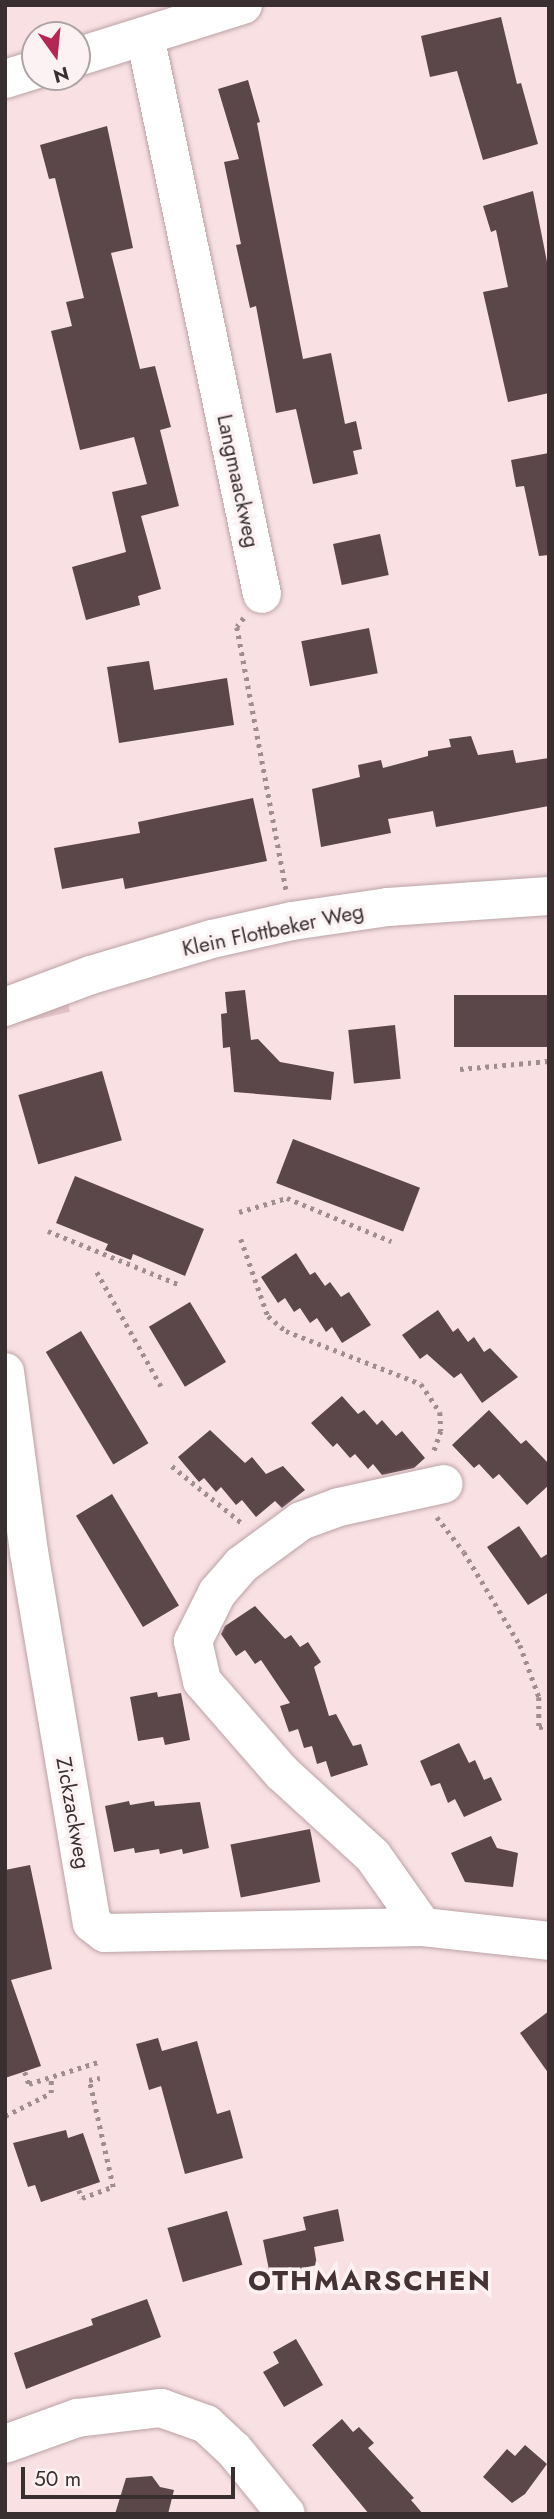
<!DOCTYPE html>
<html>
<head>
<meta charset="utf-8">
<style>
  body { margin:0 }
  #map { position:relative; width:554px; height:2519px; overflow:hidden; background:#f9e0e3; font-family:Jost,sans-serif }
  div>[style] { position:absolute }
  .green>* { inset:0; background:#e3c3c7; transform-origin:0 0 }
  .building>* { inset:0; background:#5b464a; transform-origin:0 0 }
  .path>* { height:4.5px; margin-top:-2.25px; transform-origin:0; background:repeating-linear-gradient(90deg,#9f8d8f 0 3.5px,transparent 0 8.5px) }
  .roads { filter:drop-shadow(0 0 2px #baa2a5) drop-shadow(0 0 2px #baa2a5) }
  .minor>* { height:38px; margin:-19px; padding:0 19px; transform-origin:19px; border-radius:19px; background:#fff }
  span { translate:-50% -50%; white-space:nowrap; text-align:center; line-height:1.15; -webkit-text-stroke:7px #fcf2f3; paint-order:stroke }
  .street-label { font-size:21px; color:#392f30 }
  .district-label { font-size:28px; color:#453235; font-weight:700; letter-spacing:2px }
  .frame { position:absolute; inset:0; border:7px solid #392f30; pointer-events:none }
  .north { position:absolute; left:21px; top:21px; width:70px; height:70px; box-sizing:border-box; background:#fcf2f3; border:2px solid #aea4a5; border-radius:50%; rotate:165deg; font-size:19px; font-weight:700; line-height:28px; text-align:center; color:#392f30 }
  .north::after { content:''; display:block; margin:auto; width:24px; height:32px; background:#b62654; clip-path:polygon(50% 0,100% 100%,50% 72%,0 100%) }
  .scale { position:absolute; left:21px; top:2467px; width:214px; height:32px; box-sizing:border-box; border:4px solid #392f30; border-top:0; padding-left:9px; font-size:21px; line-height:24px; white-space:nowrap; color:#392f30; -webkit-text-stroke:5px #fcf2f3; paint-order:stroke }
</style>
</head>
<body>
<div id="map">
  <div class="green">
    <div style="left:68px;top:1003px;width:9px;height:66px;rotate:77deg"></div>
  </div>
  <div class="building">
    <div style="clip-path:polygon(501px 17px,517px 84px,521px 83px,538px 144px,483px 160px,457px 71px,430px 77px,421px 36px)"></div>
    <div style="clip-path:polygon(248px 80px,260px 122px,257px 123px,303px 359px,331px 353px,345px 424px,356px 421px,362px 449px,353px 451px,358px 474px,313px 484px,296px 409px,276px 413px,256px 306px,250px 308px,236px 245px,241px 244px,224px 162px,239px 159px,218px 89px)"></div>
    <div style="clip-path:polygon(107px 126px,133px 248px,111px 253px,140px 369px,155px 366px,171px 427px,160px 430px,179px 506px,141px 516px,161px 589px,138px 596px,140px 605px,86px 620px,72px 567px,126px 552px,112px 492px,147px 484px,134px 437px,80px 450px,51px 331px,72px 326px,66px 302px,84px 298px,55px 178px,49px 179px,40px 145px)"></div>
    <div style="clip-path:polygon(533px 191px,549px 272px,549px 393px,508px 402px,483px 292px,508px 287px,496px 230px,491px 232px,483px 206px)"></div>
    <div style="clip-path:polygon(549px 453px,549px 555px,539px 556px,524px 486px,516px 487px,511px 460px)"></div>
    <div style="left:380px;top:534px;width:42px;height:48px;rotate:78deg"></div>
    <div style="left:369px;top:628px;width:46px;height:69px;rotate:79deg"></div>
    <div style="clip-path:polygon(149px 661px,154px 690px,227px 678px,234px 725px,119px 743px,107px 667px)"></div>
    <div style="clip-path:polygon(471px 736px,478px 755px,513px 750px,516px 763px,549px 758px,549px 806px,436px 827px,433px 811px,388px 819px,391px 833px,321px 847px,312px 789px,360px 777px,358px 765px,381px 760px,383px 768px,428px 756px,428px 751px,451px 747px,449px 739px)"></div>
    <div style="clip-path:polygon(253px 798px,267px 861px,125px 889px,123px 878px,62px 889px,54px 848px,140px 833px,138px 822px)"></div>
    <div style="clip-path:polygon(245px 990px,251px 1040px,258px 1039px,280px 1062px,334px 1072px,331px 1100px,234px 1092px,230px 1047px,223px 1048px,221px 1014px,227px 1013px,225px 992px)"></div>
    <div style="left:549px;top:995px;width:52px;height:95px;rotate:90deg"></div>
    <div style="left:395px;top:1025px;width:54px;height:47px;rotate:84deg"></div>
    <div style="left:102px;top:1071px;width:72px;height:87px;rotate:74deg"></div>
    <div style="left:293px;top:1139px;width:136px;height:47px;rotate:21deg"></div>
    <div style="clip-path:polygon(75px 1176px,204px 1229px,185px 1276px,133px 1254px,131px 1260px,105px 1250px,108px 1244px,56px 1223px)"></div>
    <div style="clip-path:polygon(296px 1253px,310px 1275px,315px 1272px,325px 1286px,330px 1282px,341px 1297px,349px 1292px,371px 1325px,342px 1343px,332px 1327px,326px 1332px,317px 1318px,310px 1323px,300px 1308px,294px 1312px,285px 1298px,278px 1303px,261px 1277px)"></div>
    <div style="left:190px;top:1302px;width:70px;height:48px;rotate:59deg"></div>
    <div style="clip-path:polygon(438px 1310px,453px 1332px,458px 1328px,468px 1342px,474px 1337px,484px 1352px,490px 1348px,518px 1377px,482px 1403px,461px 1373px,454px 1378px,427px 1354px,420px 1359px,402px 1335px)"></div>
    <div style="left:81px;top:1331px;width:131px;height:41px;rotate:59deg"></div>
    <div style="clip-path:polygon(342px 1396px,358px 1414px,364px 1410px,377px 1425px,382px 1420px,396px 1436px,402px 1431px,425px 1458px,414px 1468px,382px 1475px,373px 1464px,368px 1469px,355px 1454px,350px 1458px,337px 1443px,333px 1447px,311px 1423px)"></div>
    <div style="clip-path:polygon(489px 1410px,521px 1444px,526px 1440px,549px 1464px,549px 1485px,527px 1505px,499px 1474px,493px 1479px,479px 1464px,474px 1468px,452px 1445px)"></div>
    <div style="clip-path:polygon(210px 1430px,245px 1463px,252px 1457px,266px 1474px,283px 1466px,305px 1490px,282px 1508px,275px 1501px,256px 1517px,242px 1500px,236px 1505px,221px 1487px,216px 1492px,204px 1478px,199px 1482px,178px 1457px)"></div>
    <div style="left:112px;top:1494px;width:130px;height:42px;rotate:59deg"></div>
    <div style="clip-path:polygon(519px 1526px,541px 1558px,549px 1553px,549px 1592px,528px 1605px,487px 1547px)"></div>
    <div style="clip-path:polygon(255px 1606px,285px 1639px,291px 1635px,300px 1647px,308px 1642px,321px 1662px,314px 1667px,329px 1716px,336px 1714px,353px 1746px,361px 1744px,368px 1765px,331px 1777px,326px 1761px,317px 1764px,312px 1746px,304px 1748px,298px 1729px,289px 1732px,280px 1706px,290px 1703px,261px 1660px,255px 1664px,245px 1650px,236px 1656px,221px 1634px,225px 1626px)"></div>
    <div style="clip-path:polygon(157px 1692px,158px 1697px,181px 1693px,190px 1740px,165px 1745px,163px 1737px,138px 1741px,130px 1697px)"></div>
    <div style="clip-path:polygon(459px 1743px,469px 1763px,475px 1760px,484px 1780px,491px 1777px,502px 1800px,464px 1817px,455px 1799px,448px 1803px,440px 1783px,431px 1786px,420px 1761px)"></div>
    <div style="clip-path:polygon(129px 1801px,130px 1805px,154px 1801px,155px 1806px,200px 1802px,209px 1848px,183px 1854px,182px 1849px,160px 1854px,159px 1849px,135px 1853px,134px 1848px,114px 1852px,105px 1806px)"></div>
    <div style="left:310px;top:1829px;width:54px;height:81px;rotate:79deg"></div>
    <div style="clip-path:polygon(491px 1836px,497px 1848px,518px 1853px,513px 1887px,465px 1882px,451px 1853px)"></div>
    <div style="clip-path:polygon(30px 1865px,52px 1969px,11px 1980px,41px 2066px,5px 2078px,5px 1870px)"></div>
    <div style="clip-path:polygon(549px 2011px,549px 2074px,520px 2033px)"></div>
    <div style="clip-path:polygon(158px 2038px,162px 2051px,197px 2041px,217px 2114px,230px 2110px,243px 2158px,185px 2174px,161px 2086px,149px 2090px,136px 2044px)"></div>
    <div style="clip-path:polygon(66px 2130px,68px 2138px,83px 2133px,100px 2182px,41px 2202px,35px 2185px,28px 2187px,13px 2143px)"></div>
    <div style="clip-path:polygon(338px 2209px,344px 2241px,314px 2247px,317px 2265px,270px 2275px,263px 2240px,306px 2230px,303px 2217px)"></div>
    <div style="left:227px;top:2211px;width:56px;height:62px;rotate:74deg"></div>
    <div style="clip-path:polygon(147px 2299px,161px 2337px,26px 2389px,14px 2353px,93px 2325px,91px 2319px)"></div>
    <div style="clip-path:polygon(296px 2339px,323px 2385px,284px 2407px,263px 2372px,279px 2363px,273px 2352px)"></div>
    <div style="clip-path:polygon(342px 2419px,353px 2432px,359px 2427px,374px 2443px,368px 2448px,414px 2498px,411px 2500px,423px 2514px,369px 2514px,312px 2445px)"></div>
    <div style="clip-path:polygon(525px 2445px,547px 2464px,525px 2494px,512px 2503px,483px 2477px,507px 2449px,515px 2456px)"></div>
    <div style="clip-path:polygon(152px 2476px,160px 2487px,174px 2490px,168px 2514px,115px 2514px,126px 2478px)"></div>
  </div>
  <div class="path">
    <div style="left:244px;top:618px;width:11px;rotate:128deg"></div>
    <div style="left:237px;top:627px;width:267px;rotate:79.4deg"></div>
    <div style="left:460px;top:1069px;width:89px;rotate:-5.1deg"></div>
    <div style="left:239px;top:1212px;width:50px;rotate:-16.3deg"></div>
    <div style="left:287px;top:1198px;width:113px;rotate:22.5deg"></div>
    <div style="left:48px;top:1231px;width:143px;rotate:22.2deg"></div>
    <div style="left:241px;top:1239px;width:82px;rotate:70.7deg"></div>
    <div style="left:268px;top:1316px;width:23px;rotate:40deg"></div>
    <div style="left:286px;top:1331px;width:145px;rotate:21.4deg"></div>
    <div style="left:421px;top:1384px;width:34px;rotate:56deg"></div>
    <div style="left:440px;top:1412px;width:19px;rotate:87deg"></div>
    <div style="left:441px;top:1431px;width:24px;rotate:109deg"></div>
    <div style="left:97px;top:1272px;width:131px;rotate:60.7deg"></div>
    <div style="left:172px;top:1466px;width:90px;rotate:39.2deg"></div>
    <div style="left:437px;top:1517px;width:44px;rotate:52.4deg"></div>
    <div style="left:464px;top:1552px;width:109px;rotate:58.9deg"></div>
    <div style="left:520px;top:1645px;width:55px;rotate:69.9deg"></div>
    <div style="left:539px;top:1697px;width:30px;rotate:90deg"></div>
    <div style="left:539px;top:1727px;width:10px;rotate:-6deg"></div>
    <div style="left:25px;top:2072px;width:13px;rotate:72deg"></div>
    <div style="left:29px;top:2084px;width:72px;rotate:-17.7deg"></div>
    <div style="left:5px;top:2116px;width:51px;rotate:-26.6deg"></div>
    <div style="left:51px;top:2093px;width:16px;rotate:-90deg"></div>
    <div style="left:79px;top:2190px;width:9px;rotate:69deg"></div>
    <div style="left:82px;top:2198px;width:33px;rotate:-20deg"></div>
    <div style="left:113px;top:2187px;width:110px;rotate:-102.6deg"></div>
    <div style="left:89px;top:2080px;width:11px;rotate:-10deg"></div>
  </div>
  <div class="roads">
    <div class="minor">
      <div style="left:145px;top:36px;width:570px;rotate:78.16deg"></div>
      <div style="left:77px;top:57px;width:174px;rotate:-17.4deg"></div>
      <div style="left:5px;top:79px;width:31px;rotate:-17deg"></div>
      <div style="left:5px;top:1007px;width:92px;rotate:-20.4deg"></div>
      <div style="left:91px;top:975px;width:126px;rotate:-16.6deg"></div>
      <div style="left:212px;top:939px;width:82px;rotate:-12.7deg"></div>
      <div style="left:292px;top:921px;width:97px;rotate:-8.3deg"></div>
      <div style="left:388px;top:907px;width:161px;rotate:-3.9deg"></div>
      <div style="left:5px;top:1372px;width:182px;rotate:82.4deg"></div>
      <div style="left:29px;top:1552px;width:376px;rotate:80.4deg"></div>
      <div style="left:92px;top:1923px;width:16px;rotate:38deg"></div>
      <div style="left:105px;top:1933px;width:318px;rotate:-1.1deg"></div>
      <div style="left:423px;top:1927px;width:127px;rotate:6.3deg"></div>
      <div style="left:423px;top:1927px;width:87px;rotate:-125.2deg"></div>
      <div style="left:373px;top:1856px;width:123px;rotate:-137.6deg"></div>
      <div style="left:282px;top:1773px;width:122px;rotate:-131deg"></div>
      <div style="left:202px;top:1681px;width:41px;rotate:-102.7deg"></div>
      <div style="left:193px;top:1641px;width:54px;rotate:-63.4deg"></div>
      <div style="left:217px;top:1593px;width:37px;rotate:-49deg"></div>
      <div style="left:241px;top:1565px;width:74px;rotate:-36.3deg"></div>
      <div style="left:301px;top:1521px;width:40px;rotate:-20.2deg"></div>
      <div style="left:339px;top:1507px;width:107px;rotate:-12.4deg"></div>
      <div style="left:5px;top:2444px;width:77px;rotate:-19.9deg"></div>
      <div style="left:77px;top:2418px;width:85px;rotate:-6.8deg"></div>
      <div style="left:161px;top:2408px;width:48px;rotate:19.6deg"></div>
      <div style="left:206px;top:2424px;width:38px;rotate:43deg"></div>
      <div style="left:234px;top:2450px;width:82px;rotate:50.9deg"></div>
    </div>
  </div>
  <div class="street-label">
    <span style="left:238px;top:481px;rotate:78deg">Langmaackweg</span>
    <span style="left:273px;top:930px;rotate:-12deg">Klein Flottbeker Weg</span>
    <span style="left:73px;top:1813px;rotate:80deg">Zickzackweg</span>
  </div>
  <div class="district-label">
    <span style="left:370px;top:2281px">OTHMARSCHEN</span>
  </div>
  <div class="frame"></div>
  <div class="north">N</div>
  <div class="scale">50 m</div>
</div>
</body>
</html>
